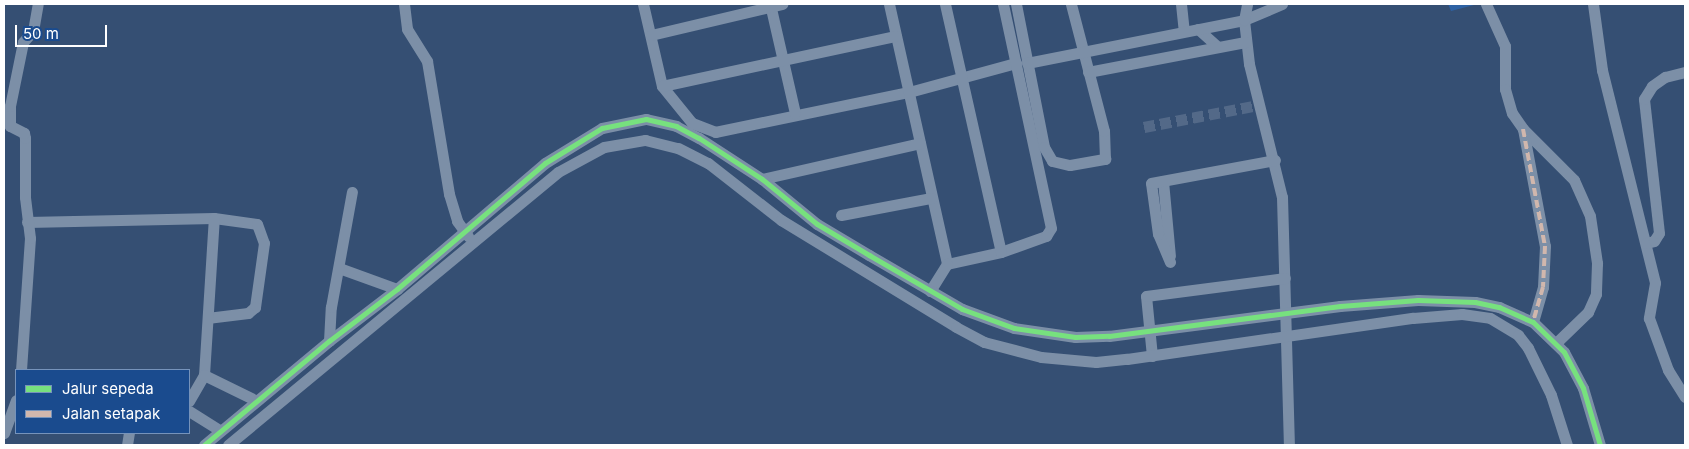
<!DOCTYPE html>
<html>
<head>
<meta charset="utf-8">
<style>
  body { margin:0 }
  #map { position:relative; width:1689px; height:449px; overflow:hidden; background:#354f73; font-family:Inter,sans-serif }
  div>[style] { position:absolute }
  .green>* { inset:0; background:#2e62a4 }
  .minor-tunnel>* { height:11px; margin-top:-5.5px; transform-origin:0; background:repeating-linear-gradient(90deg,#536988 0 11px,transparent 0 16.5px) }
  .minor>* { height:11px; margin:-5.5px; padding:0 5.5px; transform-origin:5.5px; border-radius:5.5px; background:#7c8fa7 }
  .quiet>* { height:4px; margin-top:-2px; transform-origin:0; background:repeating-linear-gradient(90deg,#d1b7ad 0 8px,transparent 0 12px) }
  .cycleway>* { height:5px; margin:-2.5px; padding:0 2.5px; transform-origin:2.5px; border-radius:2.5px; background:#77e17e }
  span { translate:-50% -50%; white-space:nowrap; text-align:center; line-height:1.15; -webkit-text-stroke:4.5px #1a4b8e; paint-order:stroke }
  .frame { position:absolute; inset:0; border:5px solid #fff; pointer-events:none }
  .legend { position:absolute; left:15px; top:369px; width:175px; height:65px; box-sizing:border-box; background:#1a4b8e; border:1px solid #7693bb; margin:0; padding:6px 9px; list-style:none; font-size:15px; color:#fff }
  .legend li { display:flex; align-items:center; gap:10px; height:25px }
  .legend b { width:25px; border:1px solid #7693bb }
  .scale { position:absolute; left:15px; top:25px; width:92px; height:22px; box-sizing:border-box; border:2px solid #fff; border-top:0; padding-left:6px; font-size:15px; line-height:18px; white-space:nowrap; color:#fff; -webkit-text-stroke:4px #1a4b8e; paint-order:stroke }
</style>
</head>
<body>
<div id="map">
  <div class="green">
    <div style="clip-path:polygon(1448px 4px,1473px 4px,1474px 5px,1451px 11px)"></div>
  </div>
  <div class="minor-tunnel">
    <div style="left:1144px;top:127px;width:116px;rotate:-10.9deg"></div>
  </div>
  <div class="minor">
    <div style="left:404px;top:4px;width:25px;rotate:83deg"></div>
    <div style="left:407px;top:29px;width:38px;rotate:58deg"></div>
    <div style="left:427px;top:61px;width:135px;rotate:80.6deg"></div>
    <div style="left:449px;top:194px;width:28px;rotate:73deg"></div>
    <div style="left:457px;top:221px;width:19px;rotate:54deg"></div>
    <div style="left:643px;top:4px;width:84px;rotate:77deg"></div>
    <div style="left:662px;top:86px;width:48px;rotate:51deg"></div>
    <div style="left:692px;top:123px;width:25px;rotate:21deg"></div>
    <div style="left:715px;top:132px;width:198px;rotate:-11.7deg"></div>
    <div style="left:909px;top:92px;width:111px;rotate:-15.2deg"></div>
    <div style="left:770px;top:4px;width:112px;rotate:77.1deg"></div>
    <div style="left:889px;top:4px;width:266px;rotate:77.4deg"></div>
    <div style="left:947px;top:264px;width:55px;rotate:-12.5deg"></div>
    <div style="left:1001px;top:252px;width:48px;rotate:-19.6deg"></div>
    <div style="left:1046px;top:236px;width:9px;rotate:-58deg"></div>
    <div style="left:1051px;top:228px;width:229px;rotate:-102.1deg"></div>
    <div style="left:945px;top:4px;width:254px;rotate:77.3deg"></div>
    <div style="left:1016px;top:4px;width:146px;rotate:78.9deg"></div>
    <div style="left:1044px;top:147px;width:16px;rotate:60deg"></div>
    <div style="left:1052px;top:161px;width:18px;rotate:13deg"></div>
    <div style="left:1070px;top:165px;width:36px;rotate:-10deg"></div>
    <div style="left:1105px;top:159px;width:28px;rotate:-92deg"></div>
    <div style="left:1104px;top:131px;width:131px;rotate:-104.6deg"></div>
    <div style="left:1181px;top:4px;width:27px;rotate:84deg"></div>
    <div style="left:1282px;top:4px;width:41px;rotate:157.2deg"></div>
    <div style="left:1244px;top:20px;width:44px;rotate:83.5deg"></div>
    <div style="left:1249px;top:64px;width:137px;rotate:76.1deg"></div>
    <div style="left:1282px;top:197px;width:248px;rotate:88.4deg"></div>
    <div style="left:1486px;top:4px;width:46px;rotate:65.7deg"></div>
    <div style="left:1505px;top:46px;width:43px;rotate:90deg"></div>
    <div style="left:1505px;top:89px;width:25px;rotate:74deg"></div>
    <div style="left:1512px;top:113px;width:19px;rotate:55deg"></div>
    <div style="left:1523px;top:129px;width:72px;rotate:45deg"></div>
    <div style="left:1574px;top:180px;width:39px;rotate:66deg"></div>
    <div style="left:1590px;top:216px;width:48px;rotate:81.5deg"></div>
    <div style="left:1597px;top:263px;width:31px;rotate:92deg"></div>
    <div style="left:1596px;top:294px;width:20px;rotate:114deg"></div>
    <div style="left:1588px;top:312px;width:45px;rotate:135.9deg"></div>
    <div style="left:1593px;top:4px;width:67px;rotate:82.2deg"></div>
    <div style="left:1602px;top:70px;width:219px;rotate:76deg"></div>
    <div style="left:1655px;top:283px;width:36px;rotate:100deg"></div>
    <div style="left:1649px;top:318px;width:55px;rotate:69.9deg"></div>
    <div style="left:1668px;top:370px;width:32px;rotate:58deg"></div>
    <div style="left:1198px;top:29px;width:25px;rotate:42deg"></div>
    <div style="left:651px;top:35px;width:135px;rotate:-13.3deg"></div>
    <div style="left:1027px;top:63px;width:221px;rotate:-11.2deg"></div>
    <div style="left:1244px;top:20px;width:16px;rotate:-79deg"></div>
    <div style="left:1088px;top:72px;width:160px;rotate:-10.8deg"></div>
    <div style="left:662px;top:86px;width:239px;rotate:-12.1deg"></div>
    <div style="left:1523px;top:129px;width:119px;rotate:79.4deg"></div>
    <div style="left:1545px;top:246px;width:41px;rotate:92.8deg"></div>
    <div style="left:1543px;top:287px;width:36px;rotate:106deg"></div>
    <div style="left:762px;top:179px;width:162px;rotate:-12.8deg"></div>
    <div style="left:1163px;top:181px;width:75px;rotate:84.7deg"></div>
    <div style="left:841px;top:215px;width:92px;rotate:-10.7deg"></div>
    <div style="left:27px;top:222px;width:187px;rotate:-1.2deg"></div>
    <div style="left:214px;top:218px;width:43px;rotate:7.9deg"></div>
    <div style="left:257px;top:224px;width:20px;rotate:70deg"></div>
    <div style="left:264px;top:243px;width:65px;rotate:98deg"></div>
    <div style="left:255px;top:307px;width:9px;rotate:139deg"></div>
    <div style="left:248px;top:313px;width:39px;rotate:173deg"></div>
    <div style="left:1646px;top:243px;width:8px;rotate:-14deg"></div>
    <div style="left:1654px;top:241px;width:9px;rotate:-58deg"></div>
    <div style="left:1659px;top:233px;width:135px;rotate:-96.4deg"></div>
    <div style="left:1644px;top:99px;width:15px;rotate:-58deg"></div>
    <div style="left:1652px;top:86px;width:16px;rotate:-35deg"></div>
    <div style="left:1665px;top:77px;width:21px;rotate:-14deg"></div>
    <div style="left:1170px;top:262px;width:30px;rotate:-113deg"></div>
    <div style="left:1158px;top:234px;width:51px;rotate:-97.8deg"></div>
    <div style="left:1151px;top:183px;width:126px;rotate:-10.5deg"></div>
    <div style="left:339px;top:268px;width:62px;rotate:19.9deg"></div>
    <div style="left:930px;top:291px;width:32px;rotate:-58deg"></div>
    <div style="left:329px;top:341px;width:34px;rotate:-87deg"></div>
    <div style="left:331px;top:307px;width:117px;rotate:-79.7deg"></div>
    <div style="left:1152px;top:356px;width:60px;rotate:-95.7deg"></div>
    <div style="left:1146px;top:296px;width:140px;rotate:-7.4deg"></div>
    <div style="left:21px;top:370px;width:132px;rotate:-86.1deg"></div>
    <div style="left:30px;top:238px;width:41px;rotate:-97deg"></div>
    <div style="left:25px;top:197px;width:59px;rotate:-90deg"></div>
    <div style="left:25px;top:138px;width:5px;rotate:-101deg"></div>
    <div style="left:24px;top:133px;width:16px;rotate:-153deg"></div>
    <div style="left:10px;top:126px;width:20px;rotate:-90deg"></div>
    <div style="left:10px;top:106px;width:65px;rotate:-78.5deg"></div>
    <div style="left:23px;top:42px;width:15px;rotate:-48deg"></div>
    <div style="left:33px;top:31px;width:27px;rotate:-80deg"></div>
    <div style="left:204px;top:375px;width:157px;rotate:-86.4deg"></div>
    <div style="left:189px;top:401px;width:30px;rotate:-60deg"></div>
    <div style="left:204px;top:375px;width:57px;rotate:26.1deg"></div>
    <div style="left:189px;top:411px;width:36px;rotate:32deg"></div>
    <div style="left:4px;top:433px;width:35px;rotate:-70deg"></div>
    <div style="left:127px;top:445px;width:12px;rotate:-81deg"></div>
    <div style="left:204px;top:445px;width:163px;rotate:-39.8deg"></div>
    <div style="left:329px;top:341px;width:86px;rotate:-37.4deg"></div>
    <div style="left:397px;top:289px;width:194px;rotate:-40.4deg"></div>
    <div style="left:545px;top:163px;width:67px;rotate:-31.6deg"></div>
    <div style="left:602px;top:128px;width:45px;rotate:-11.6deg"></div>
    <div style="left:646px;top:119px;width:31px;rotate:13deg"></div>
    <div style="left:676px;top:126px;width:26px;rotate:28deg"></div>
    <div style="left:699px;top:138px;width:75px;rotate:33.1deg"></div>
    <div style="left:762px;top:179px;width:71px;rotate:39.3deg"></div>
    <div style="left:817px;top:224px;width:61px;rotate:30.8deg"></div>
    <div style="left:869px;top:255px;width:108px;rotate:30.1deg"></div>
    <div style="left:962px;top:309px;width:55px;rotate:20.1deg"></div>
    <div style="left:1014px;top:328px;width:62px;rotate:8.4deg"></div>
    <div style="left:1075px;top:337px;width:34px;rotate:-2deg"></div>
    <div style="left:1109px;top:336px;width:233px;rotate:-7.4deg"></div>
    <div style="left:1340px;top:306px;width:78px;rotate:-4.4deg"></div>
    <div style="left:1418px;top:300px;width:57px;rotate:2deg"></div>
    <div style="left:1475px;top:302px;width:25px;rotate:12deg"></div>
    <div style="left:1499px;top:307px;width:37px;rotate:24deg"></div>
    <div style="left:1533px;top:322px;width:43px;rotate:44.1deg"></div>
    <div style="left:1564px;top:352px;width:41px;rotate:62.2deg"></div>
    <div style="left:1583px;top:388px;width:59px;rotate:73.4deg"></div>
    <div style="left:228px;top:445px;width:428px;rotate:-39.6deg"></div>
    <div style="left:558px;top:172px;width:52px;rotate:-28.5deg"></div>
    <div style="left:604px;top:147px;width:42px;rotate:-9.7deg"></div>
    <div style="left:645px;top:140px;width:34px;rotate:14deg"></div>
    <div style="left:678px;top:148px;width:34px;rotate:27deg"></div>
    <div style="left:708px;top:163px;width:93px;rotate:38deg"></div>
    <div style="left:781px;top:220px;width:205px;rotate:31.4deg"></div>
    <div style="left:956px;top:327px;width:32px;rotate:28deg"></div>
    <div style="left:984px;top:342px;width:59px;rotate:14.7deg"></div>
    <div style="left:1041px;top:357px;width:55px;rotate:5.2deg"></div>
    <div style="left:1096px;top:362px;width:31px;rotate:-6deg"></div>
    <div style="left:1127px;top:359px;width:289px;rotate:-8.2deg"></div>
    <div style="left:1413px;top:318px;width:49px;rotate:-4.7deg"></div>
    <div style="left:1462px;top:314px;width:28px;rotate:8deg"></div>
    <div style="left:1490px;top:318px;width:33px;rotate:31deg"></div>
    <div style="left:1518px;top:335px;width:16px;rotate:52deg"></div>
    <div style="left:1528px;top:348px;width:52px;rotate:63.9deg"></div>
    <div style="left:1551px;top:395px;width:52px;rotate:72.3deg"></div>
  </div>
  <div class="quiet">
    <div style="left:1523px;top:129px;width:119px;rotate:79.4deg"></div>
    <div style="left:1545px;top:246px;width:41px;rotate:92.8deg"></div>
    <div style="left:1543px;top:287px;width:36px;rotate:106deg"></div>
  </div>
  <div class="cycleway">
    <div style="left:204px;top:445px;width:163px;rotate:-39.8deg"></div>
    <div style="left:329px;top:341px;width:86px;rotate:-37.4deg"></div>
    <div style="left:397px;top:289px;width:194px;rotate:-40.4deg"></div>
    <div style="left:545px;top:163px;width:67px;rotate:-31.6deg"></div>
    <div style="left:602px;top:128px;width:45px;rotate:-11.6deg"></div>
    <div style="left:646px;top:119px;width:31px;rotate:13deg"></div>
    <div style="left:676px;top:126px;width:26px;rotate:28deg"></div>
    <div style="left:699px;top:138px;width:75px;rotate:33.1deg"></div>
    <div style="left:762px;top:179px;width:71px;rotate:39.3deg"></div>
    <div style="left:817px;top:224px;width:61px;rotate:30.8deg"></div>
    <div style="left:869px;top:255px;width:108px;rotate:30.1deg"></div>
    <div style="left:962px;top:309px;width:55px;rotate:20.1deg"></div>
    <div style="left:1014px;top:328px;width:62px;rotate:8.4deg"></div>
    <div style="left:1075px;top:337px;width:34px;rotate:-2deg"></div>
    <div style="left:1109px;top:336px;width:233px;rotate:-7.4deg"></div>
    <div style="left:1340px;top:306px;width:78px;rotate:-4.4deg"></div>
    <div style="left:1418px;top:300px;width:57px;rotate:2deg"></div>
    <div style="left:1475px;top:302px;width:25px;rotate:12deg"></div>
    <div style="left:1499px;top:307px;width:37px;rotate:24deg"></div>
    <div style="left:1533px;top:322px;width:43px;rotate:44.1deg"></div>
    <div style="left:1564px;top:352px;width:41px;rotate:62.2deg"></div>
    <div style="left:1583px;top:388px;width:59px;rotate:73.4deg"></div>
  </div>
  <div class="frame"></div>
  <ul class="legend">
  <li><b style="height:6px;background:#77e17e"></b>Jalur sepeda</li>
  <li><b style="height:6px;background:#d1b7ad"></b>Jalan setapak</li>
  </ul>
  <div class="scale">50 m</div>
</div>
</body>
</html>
